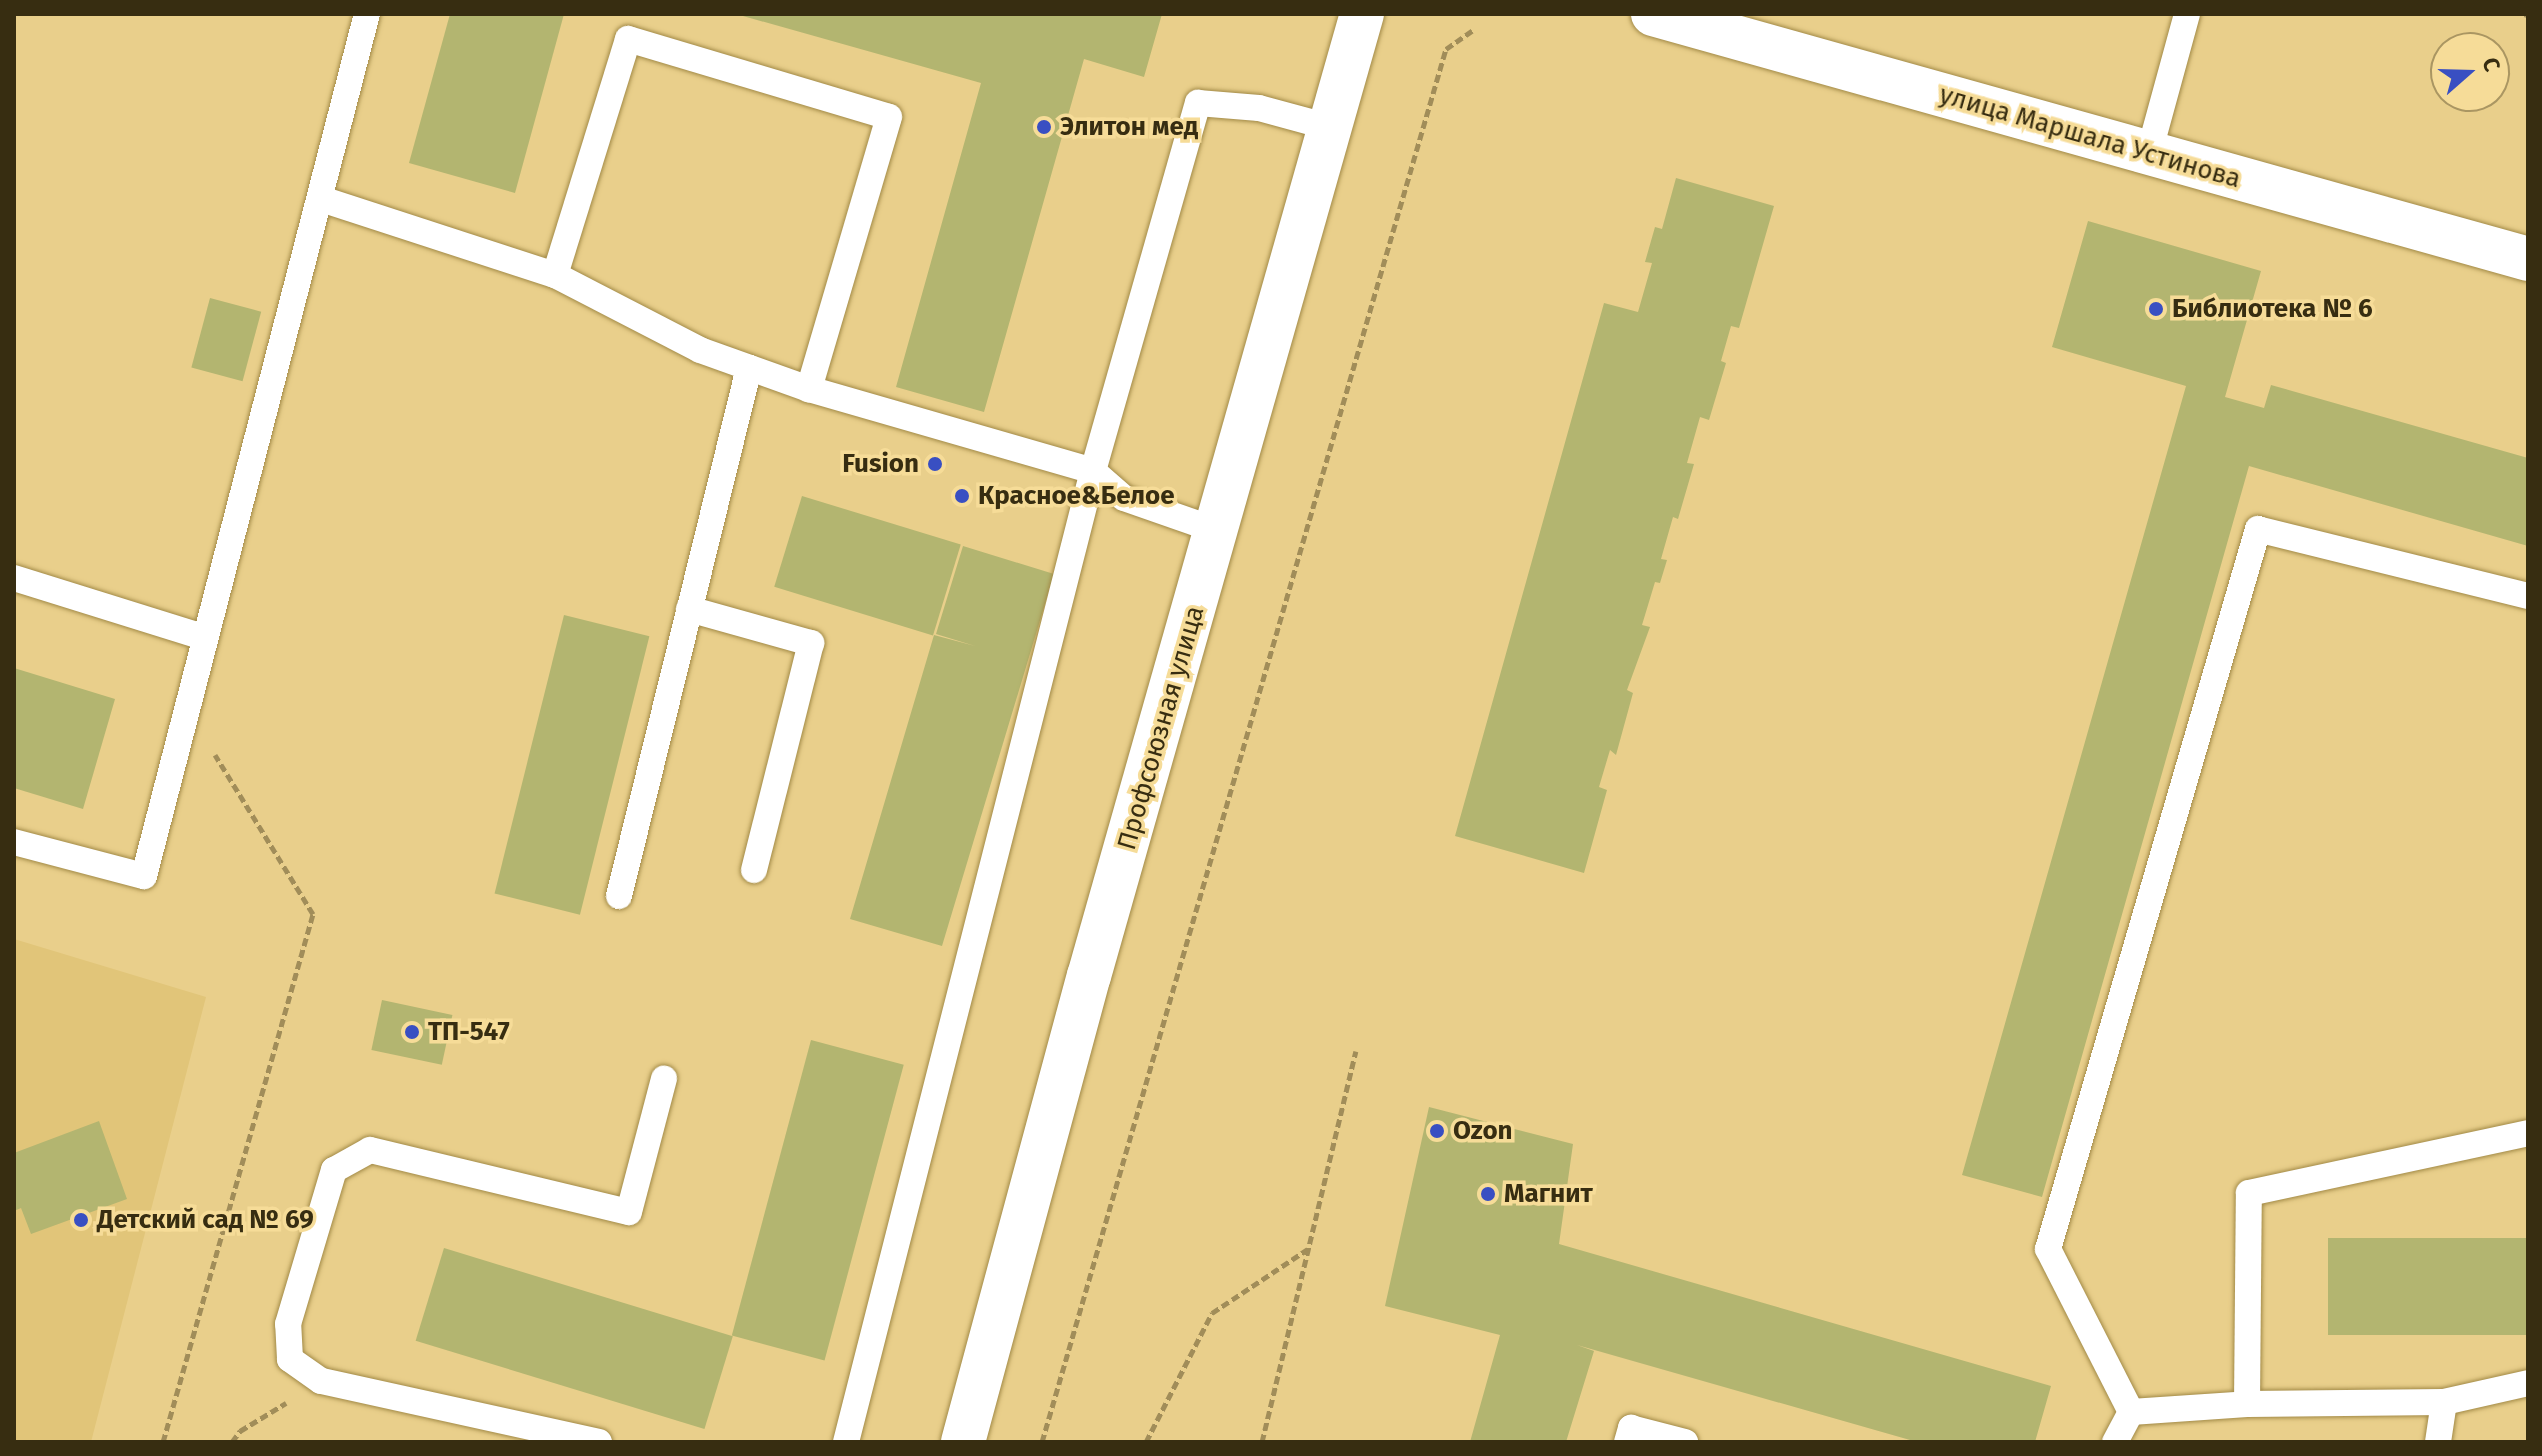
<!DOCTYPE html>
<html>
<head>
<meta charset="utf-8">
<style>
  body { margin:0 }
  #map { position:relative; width:2542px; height:1456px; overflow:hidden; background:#e9cf8b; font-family:"Fira Sans",sans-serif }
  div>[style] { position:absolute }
  .built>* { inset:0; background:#e1c579 }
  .building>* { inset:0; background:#b3b570; transform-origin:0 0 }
  .path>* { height:5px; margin-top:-2.5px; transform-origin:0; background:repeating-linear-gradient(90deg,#a18d59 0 8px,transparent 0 12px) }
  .roads { filter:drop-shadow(0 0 2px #a28a47) drop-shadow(0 0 2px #a28a47) }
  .lane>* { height:26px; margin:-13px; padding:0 13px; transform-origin:13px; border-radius:13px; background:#fff }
  .secondary>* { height:44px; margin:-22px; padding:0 22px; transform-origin:22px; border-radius:22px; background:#fff }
  .dots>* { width:22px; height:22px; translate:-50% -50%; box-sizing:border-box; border:4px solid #f6dc98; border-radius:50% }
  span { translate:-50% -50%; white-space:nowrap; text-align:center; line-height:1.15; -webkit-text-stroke:7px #f6dc98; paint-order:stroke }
  .poi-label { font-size:26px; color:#372d11; font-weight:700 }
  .left { translate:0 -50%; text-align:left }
  .right { translate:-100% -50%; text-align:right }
  .street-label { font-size:26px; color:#372d11 }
  .frame { position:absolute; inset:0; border:16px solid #372d11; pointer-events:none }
  .north { position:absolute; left:2430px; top:32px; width:80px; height:80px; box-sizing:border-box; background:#f6dc98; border:2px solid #aa9662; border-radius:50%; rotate:70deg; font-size:22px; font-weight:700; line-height:32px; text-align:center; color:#372d11 }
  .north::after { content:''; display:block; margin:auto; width:28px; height:36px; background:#394fc2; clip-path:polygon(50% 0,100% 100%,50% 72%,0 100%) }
</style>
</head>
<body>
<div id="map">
  <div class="built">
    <div style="clip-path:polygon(14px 939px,206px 997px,91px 1442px,14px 1442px)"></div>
  </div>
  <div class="building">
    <div style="clip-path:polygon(450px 14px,564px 14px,515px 193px,409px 163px)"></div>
    <div style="clip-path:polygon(736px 14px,1162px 14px,1144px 77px,1084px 59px,984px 412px,896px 387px,981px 83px)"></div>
    <div style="clip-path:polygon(1676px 178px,1774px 206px,1739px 328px,1731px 326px,1721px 361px,1726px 363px,1709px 420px,1700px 417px,1687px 463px,1694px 464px,1678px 519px,1673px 517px,1661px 559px,1667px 560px,1660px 583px,1655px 582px,1642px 625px,1650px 627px,1627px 690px,1633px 693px,1616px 755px,1610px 750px,1599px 787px,1607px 790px,1584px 873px,1455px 836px,1604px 303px,1638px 312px,1652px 263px,1645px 262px,1655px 227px,1662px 229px)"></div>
    <div style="clip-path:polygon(2088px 221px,2261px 271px,2225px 397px,2264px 408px,2271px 385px,2528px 458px,2528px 546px,2249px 466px,2042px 1197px,1962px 1175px,2186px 386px,2052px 347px)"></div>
    <div style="left:210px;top:298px;width:53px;height:72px;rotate:15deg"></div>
    <div style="left:802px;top:496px;width:166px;height:95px;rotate:17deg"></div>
    <div style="clip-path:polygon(963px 546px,1054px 574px,942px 946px,850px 919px,934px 635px,975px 646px,936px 634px)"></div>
    <div style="left:564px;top:615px;width:88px;height:287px;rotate:14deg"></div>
    <div style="clip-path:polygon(14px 668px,115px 699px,83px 809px,14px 788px)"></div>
    <div style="left:382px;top:1000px;width:72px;height:51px;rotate:12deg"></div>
    <div style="left:811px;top:1040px;width:96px;height:306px;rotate:15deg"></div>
    <div style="clip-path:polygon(1429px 1107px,1573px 1144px,1559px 1244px,2051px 1386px,2035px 1442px,1917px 1442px,1577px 1345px,1594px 1351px,1566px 1442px,1470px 1442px,1500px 1335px,1385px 1306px)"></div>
    <div style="clip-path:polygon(99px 1121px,127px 1199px,31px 1234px,21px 1208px,14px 1211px,14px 1153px)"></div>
    <div style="left:2528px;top:1238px;width:97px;height:200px;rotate:90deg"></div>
    <div style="left:444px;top:1248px;width:302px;height:97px;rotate:17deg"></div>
  </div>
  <div class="path">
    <div style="left:2524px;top:14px;width:4px;rotate:14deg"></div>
    <div style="left:163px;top:1442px;width:549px;rotate:-74.14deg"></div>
    <div style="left:313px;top:914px;width:187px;rotate:-121.6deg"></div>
    <div style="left:232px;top:1442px;width:14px;rotate:-54deg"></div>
    <div style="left:240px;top:1431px;width:54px;rotate:-31.3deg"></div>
    <div style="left:1042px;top:1442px;width:1450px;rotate:-73.83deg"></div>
    <div style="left:1446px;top:49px;width:32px;rotate:-35deg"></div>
    <div style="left:1146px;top:1442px;width:145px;rotate:-62.9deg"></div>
    <div style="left:1212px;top:1313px;width:115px;rotate:-33.7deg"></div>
    <div style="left:1262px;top:1442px;width:402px;rotate:-76.5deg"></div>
  </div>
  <div class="roads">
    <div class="lane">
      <div style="left:2149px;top:153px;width:144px;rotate:-74.7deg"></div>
      <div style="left:321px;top:199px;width:246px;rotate:18deg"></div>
      <div style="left:555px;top:275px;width:247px;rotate:-72.8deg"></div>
      <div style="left:628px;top:39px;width:272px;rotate:16.6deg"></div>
      <div style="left:889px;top:117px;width:284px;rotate:106.4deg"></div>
      <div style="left:809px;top:389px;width:296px;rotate:16.1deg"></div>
      <div style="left:1093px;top:471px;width:41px;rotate:41.1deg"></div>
      <div style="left:1124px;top:498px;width:100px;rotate:19.3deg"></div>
      <div style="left:555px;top:275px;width:163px;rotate:27.3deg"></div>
      <div style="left:700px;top:350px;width:116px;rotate:19.7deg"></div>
      <div style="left:14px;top:578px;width:199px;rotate:17.3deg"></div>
      <div style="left:2528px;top:596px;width:278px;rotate:-166.1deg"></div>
      <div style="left:2258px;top:529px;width:750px;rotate:106.26deg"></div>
      <div style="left:2048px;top:1249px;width:183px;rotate:63deg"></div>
      <div style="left:2131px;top:1412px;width:116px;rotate:-3.9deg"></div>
      <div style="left:2247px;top:1404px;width:197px;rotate:-0.6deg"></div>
      <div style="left:2444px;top:1402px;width:86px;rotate:-12.7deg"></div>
      <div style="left:689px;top:609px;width:127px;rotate:15.6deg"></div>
      <div style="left:811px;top:643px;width:234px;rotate:104.1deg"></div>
      <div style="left:14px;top:842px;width:134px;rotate:14.7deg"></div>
      <div style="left:144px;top:876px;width:890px;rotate:-75.5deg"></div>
      <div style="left:619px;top:896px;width:544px;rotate:-76.17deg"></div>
      <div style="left:2247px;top:1404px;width:211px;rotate:-89.5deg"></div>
      <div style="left:2249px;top:1193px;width:285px;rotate:-12.1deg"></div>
      <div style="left:599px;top:1442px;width:285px;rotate:-167.6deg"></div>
      <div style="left:321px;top:1381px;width:38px;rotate:-145deg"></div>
      <div style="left:290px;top:1359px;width:35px;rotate:-93deg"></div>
      <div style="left:288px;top:1324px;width:161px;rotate:-73.4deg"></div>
      <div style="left:334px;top:1170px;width:41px;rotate:-29.1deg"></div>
      <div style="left:370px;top:1150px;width:266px;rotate:13.5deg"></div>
      <div style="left:629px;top:1212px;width:138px;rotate:-75.3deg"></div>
      <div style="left:846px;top:1442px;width:1002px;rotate:-75.73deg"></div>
      <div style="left:1093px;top:471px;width:383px;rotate:-74.1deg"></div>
      <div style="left:1198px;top:103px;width:61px;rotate:4.7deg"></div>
      <div style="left:1259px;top:108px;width:73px;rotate:15.2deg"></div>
      <div style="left:1627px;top:1442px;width:15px;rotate:-74deg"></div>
      <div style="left:1631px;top:1428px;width:56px;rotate:14.5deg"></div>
      <div style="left:2115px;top:1442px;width:34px;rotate:-62deg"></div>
      <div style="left:2438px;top:1442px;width:40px;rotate:-81.5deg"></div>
    </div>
    <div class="secondary">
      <div style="left:1653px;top:14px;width:909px;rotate:15.64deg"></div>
      <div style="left:963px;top:1442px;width:483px;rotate:-74.9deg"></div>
      <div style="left:1089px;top:976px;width:1000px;rotate:-74.16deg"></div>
    </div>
  </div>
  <div class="dots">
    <div style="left:1044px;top:127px;background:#394fc2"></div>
    <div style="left:2156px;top:309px;background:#394fc2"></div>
    <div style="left:935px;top:464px;background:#394fc2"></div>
    <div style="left:962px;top:496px;background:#394fc2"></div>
    <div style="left:412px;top:1032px;background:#394fc2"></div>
    <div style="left:1437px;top:1131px;background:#394fc2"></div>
    <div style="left:1488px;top:1194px;background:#394fc2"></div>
    <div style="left:81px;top:1220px;background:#394fc2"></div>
  </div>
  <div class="poi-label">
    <span class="left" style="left:1060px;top:127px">Элитон мед</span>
    <span class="left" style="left:2172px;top:309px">Библиотека № 6</span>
    <span class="right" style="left:919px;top:464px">Fusion</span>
    <span class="left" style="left:978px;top:496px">Красное&amp;Белое</span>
    <span class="left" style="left:428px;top:1032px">ТП-547</span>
    <span class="left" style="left:1453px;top:1131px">Ozon</span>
    <span class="left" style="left:1504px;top:1194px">Магнит</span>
    <span class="left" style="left:97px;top:1220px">Детский сад № 69</span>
  </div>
  <div class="street-label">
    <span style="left:2090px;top:137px;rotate:16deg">улица Маршала Устинова</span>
    <span style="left:1161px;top:728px;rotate:-74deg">Профсоюзная улица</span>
  </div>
  <div class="frame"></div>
  <div class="north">С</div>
</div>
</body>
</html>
